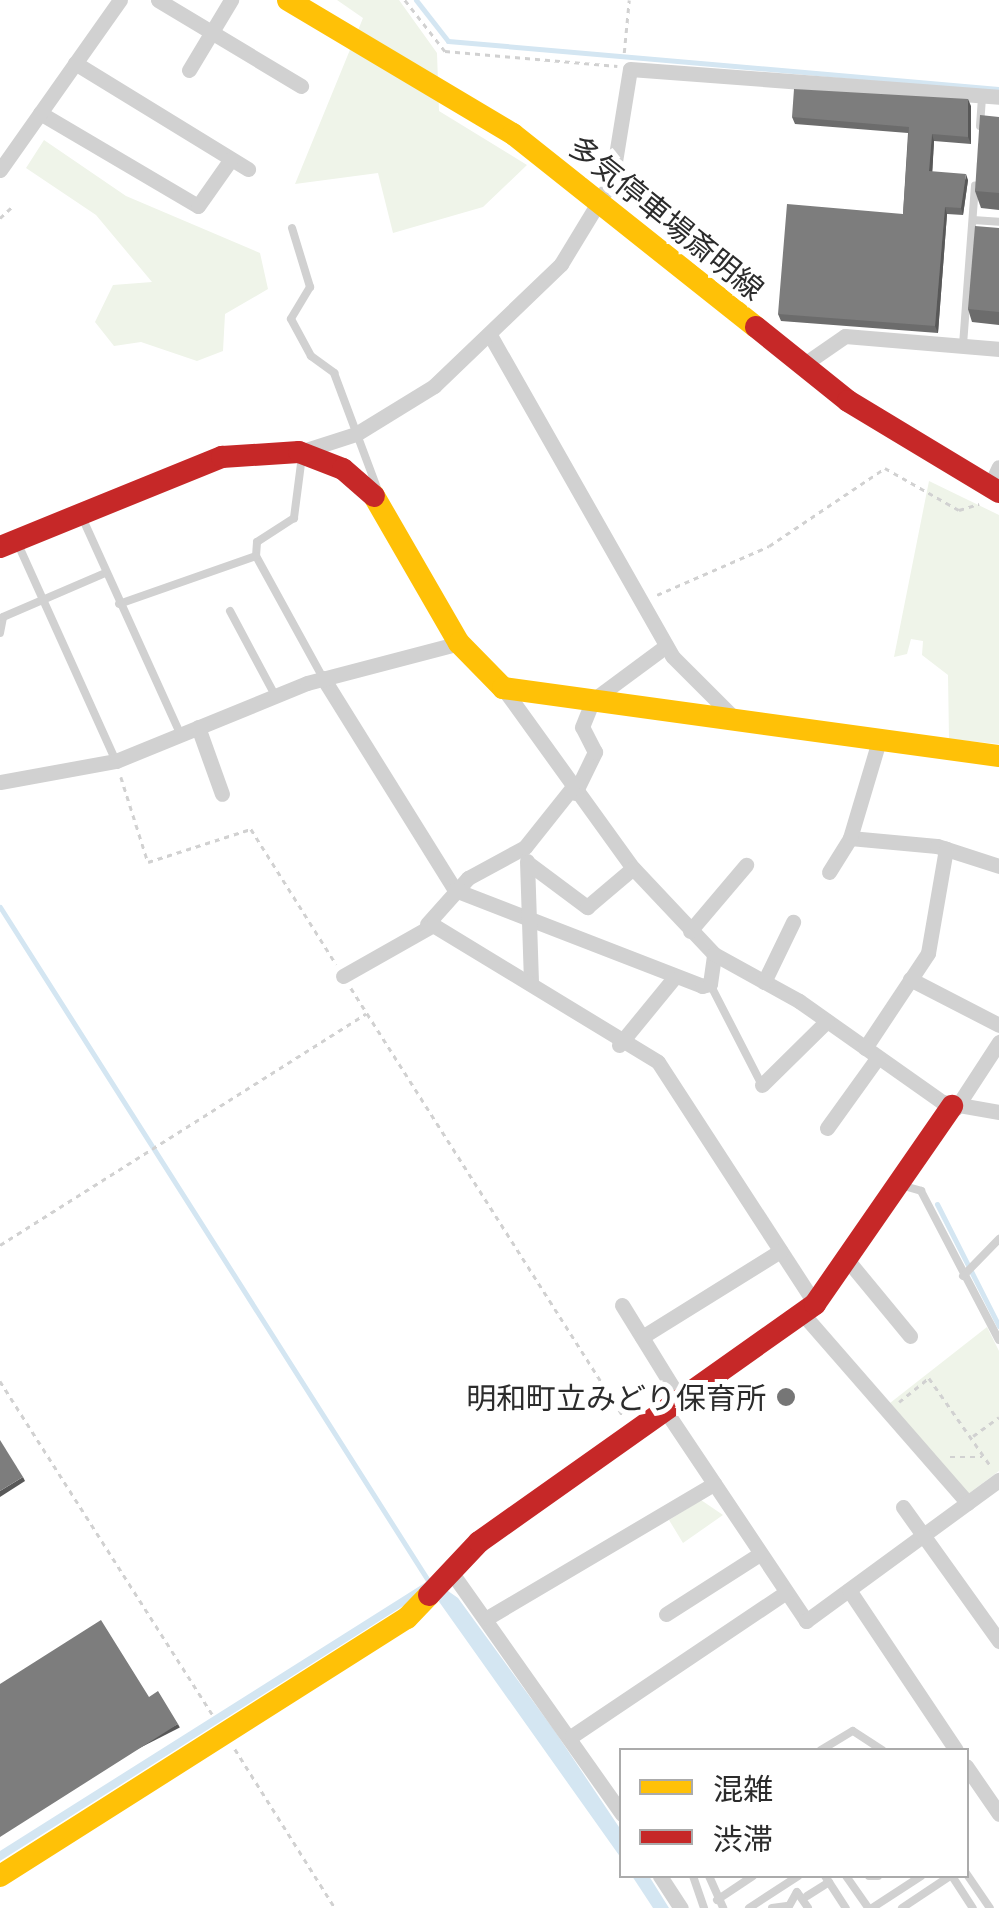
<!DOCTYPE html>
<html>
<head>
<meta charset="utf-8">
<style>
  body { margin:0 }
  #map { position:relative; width:999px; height:1908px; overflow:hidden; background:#fff; font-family:Lato,"Noto Sans JP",sans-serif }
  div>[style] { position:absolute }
  .green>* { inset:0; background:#eff4e9 }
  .water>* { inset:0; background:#d4e6f2 }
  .stream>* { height:5px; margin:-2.5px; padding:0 2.5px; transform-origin:2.5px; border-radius:2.5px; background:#d4e6f2 }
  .path>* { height:2.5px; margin-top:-1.25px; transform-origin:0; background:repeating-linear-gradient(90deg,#d1d1d1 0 5px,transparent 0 10px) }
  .lane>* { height:8px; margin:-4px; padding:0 4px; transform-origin:4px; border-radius:4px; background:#d1d1d1 }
  .street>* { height:15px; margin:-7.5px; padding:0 7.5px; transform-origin:7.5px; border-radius:7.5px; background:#d1d1d1 }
  .slow>* { height:22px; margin:-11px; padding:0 11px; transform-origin:11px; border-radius:11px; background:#ffc107 }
  .jam>* { height:22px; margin:-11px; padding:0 11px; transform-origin:11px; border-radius:11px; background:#c62828 }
  .wall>* { inset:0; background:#6c6c6c }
  .shaded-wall>* { inset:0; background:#585858; transform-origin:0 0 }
  .building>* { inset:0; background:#7d7d7d }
  .dots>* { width:28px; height:28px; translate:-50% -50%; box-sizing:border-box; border:5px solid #fff; border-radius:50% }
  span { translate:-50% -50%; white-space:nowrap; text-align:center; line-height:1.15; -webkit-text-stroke:10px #fff; paint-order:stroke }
  .street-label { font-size:30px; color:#2c2c2c }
  .poi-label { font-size:30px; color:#2c2c2c }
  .right { translate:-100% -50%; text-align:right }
  .legend { position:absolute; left:619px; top:1748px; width:350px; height:130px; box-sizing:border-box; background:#fff; border:2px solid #ababab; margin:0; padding:12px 18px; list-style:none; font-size:30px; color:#2c2c2c }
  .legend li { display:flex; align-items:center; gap:20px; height:50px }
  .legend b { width:50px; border:2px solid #ababab }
</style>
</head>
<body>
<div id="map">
  <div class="green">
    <div style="clip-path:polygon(337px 0,399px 0,437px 53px,439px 111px,527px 165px,483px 207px,393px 233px,378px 173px,295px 184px,363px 18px)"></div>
    <div style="clip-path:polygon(44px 140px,126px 196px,260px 253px,268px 289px,225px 314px,223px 351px,197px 361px,141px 342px,114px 346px,95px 322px,113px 285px,152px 282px,96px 215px,26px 168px)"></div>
    <div style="clip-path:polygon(929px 481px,999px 515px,999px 744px,949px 739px,948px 675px,922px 655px,923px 641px,911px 639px,907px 654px,894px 657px)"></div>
    <div style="clip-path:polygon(987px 1327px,999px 1351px,999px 1471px,968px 1494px,890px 1403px)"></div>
    <div style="clip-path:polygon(701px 1500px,723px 1515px,683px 1543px,669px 1520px)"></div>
  </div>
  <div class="water">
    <div style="clip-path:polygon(431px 1579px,458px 1598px,554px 1730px,621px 1830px,621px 1858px,430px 1589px,0 1861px,0 1851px)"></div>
    <div style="clip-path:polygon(632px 1876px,649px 1876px,669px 1908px,653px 1908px)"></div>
  </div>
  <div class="stream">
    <div style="left:416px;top:0;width:52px;rotate:52deg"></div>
    <div style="left:448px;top:41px;width:553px;rotate:4.98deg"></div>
    <div style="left:0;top:907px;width:800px;rotate:57.56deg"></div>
    <div style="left:937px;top:1204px;width:137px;rotate:63.1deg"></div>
  </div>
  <div class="path">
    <div style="left:405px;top:0;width:65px;rotate:51.9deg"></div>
    <div style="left:445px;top:51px;width:173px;rotate:5deg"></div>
    <div style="left:624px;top:53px;width:53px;rotate:-84.6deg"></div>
    <div style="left:0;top:218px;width:18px;rotate:-43deg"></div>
    <div style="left:657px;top:595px;width:122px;rotate:-23.6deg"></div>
    <div style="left:769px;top:546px;width:140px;rotate:-33.9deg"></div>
    <div style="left:885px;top:468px;width:85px;rotate:29.6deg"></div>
    <div style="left:959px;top:510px;width:21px;rotate:-17deg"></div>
    <div style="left:121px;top:777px;width:89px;rotate:72.4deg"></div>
    <div style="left:148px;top:862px;width:108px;rotate:-17.8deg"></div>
    <div style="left:251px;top:829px;width:160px;rotate:57.8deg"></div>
    <div style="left:351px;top:988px;width:507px;rotate:57.56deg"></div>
    <div style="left:0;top:1245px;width:433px;rotate:-32.3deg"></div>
    <div style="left:0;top:1381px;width:398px;rotate:57.5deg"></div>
    <div style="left:899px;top:1402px;width:38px;rotate:-39deg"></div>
    <div style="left:929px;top:1378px;width:106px;rotate:55deg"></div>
    <div style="left:973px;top:1436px;width:32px;rotate:-36deg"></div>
    <div style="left:950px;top:1457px;width:32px"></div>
    <div style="left:235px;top:1749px;width:188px;rotate:57.8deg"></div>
  </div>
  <div class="lane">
    <div style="left:980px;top:126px;width:31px;rotate:-86deg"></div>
    <div style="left:973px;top:220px;width:26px;rotate:4deg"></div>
    <div style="left:292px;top:228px;width:62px;rotate:73deg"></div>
    <div style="left:310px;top:287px;width:37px;rotate:121deg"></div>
    <div style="left:291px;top:319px;width:42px;rotate:61.6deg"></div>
    <div style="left:311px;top:356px;width:29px;rotate:36deg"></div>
    <div style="left:334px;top:373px;width:123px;rotate:69.5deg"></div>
    <div style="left:963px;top:345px;width:160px;rotate:-85.7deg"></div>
    <div style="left:302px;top:456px;width:63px;rotate:97.4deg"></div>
    <div style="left:294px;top:518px;width:44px;rotate:147deg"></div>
    <div style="left:257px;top:542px;width:14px;rotate:94deg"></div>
    <div style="left:256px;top:556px;width:139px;rotate:61.2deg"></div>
    <div style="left:81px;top:515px;width:239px;rotate:65.6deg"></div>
    <div style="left:17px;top:542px;width:240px;rotate:65.7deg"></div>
    <div style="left:119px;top:604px;width:145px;rotate:-19.3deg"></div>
    <div style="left:230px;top:611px;width:98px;rotate:61.9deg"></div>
    <div style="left:0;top:633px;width:16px;rotate:-79deg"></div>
    <div style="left:3px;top:617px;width:111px;rotate:-23.3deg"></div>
    <div style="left:710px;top:984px;width:114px;rotate:62.8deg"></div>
    <div style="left:904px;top:1186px;width:18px;rotate:16deg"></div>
    <div style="left:921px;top:1191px;width:168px;rotate:62.4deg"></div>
    <div style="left:963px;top:1276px;width:52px;rotate:-45.8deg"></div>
    <div style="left:821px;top:1750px;width:37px;rotate:-31deg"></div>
    <div style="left:853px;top:1731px;width:35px;rotate:33deg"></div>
    <div style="left:966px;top:1873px;width:42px;rotate:55.6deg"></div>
    <div style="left:693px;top:1876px;width:34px;rotate:71deg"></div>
    <div style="left:709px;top:1876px;width:35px;rotate:66deg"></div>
    <div style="left:825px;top:1876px;width:38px;rotate:57deg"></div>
    <div style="left:846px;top:1876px;width:39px;rotate:55deg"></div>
    <div style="left:869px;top:1876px;width:9px"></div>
    <div style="left:952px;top:1876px;width:38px;rotate:57deg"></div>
    <div style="left:807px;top:1896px;width:26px;rotate:-32deg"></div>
    <div style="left:717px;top:1900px;width:43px;rotate:-33.7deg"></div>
    <div style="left:749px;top:1908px;width:59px;rotate:-33.1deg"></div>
    <div style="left:772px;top:1908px;width:15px;rotate:-8deg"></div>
    <div style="left:788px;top:1908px;width:18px;rotate:-61deg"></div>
    <div style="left:797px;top:1892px;width:19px;rotate:55deg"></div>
    <div style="left:872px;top:1908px;width:59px;rotate:-33.1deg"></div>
    <div style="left:902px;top:1908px;width:58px;rotate:-33.7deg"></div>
  </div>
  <div class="street">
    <div style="left:158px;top:0;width:167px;rotate:31deg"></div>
    <div style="left:75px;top:63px;width:203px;rotate:31.5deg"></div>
    <div style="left:189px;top:70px;width:82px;rotate:-59deg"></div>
    <div style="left:40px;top:113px;width:183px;rotate:30.5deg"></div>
    <div style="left:198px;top:206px;width:57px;rotate:-54.9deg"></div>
    <div style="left:0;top:170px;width:208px;rotate:-54.8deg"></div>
    <div style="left:490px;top:335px;width:369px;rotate:60.4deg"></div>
    <div style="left:672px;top:656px;width:92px;rotate:45deg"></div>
    <div style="left:803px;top:365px;width:51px;rotate:-34.6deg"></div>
    <div style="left:845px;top:336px;width:155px;rotate:4.8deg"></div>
    <div style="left:300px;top:452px;width:59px;rotate:-17.8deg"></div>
    <div style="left:356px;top:434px;width:92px;rotate:-31.6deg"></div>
    <div style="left:434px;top:386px;width:176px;rotate:-43.8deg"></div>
    <div style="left:561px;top:264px;width:98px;rotate:-58.7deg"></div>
    <div style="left:612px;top:180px;width:112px;rotate:-80.8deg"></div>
    <div style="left:630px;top:69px;width:370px;rotate:4.3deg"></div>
    <div style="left:989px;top:488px;width:23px;rotate:-65deg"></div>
    <div style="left:323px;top:678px;width:250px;rotate:58.1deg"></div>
    <div style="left:455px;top:890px;width:265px;rotate:21.2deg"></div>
    <div style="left:702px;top:986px;width:8px;rotate:-14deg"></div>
    <div style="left:710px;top:984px;width:30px;rotate:-82deg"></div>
    <div style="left:503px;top:688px;width:222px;rotate:54.2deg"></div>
    <div style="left:633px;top:868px;width:118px;rotate:46.7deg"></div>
    <div style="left:714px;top:954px;width:97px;rotate:28.9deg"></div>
    <div style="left:799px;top:1001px;width:175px;rotate:35.2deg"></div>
    <div style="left:942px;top:1102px;width:58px;rotate:10deg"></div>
    <div style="left:198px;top:727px;width:71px;rotate:70.3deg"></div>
    <div style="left:0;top:782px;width:118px;rotate:-10.3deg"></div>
    <div style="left:116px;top:761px;width:206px;rotate:-22.2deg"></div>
    <div style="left:307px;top:683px;width:157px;rotate:-14.7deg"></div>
    <div style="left:575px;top:793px;width:46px;rotate:-64deg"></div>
    <div style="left:595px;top:752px;width:28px;rotate:-117deg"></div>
    <div style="left:582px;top:727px;width:29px;rotate:-68deg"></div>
    <div style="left:593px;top:700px;width:91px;rotate:-36.5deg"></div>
    <div style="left:850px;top:838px;width:87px;rotate:5.3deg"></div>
    <div style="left:937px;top:846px;width:65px;rotate:17.9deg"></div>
    <div style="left:527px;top:861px;width:119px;rotate:88.1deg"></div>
    <div style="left:528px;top:863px;width:74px;rotate:36.7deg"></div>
    <div style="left:587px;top:907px;width:60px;rotate:-40.3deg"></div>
    <div style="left:829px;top:872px;width:40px;rotate:-58deg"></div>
    <div style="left:850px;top:838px;width:98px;rotate:-73.4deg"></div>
    <div style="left:427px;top:924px;width:62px;rotate:-48.3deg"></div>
    <div style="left:468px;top:878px;width:65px;rotate:-28.5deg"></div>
    <div style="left:525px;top:847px;width:75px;rotate:-51.5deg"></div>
    <div style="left:690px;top:931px;width:87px;rotate:-49.7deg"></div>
    <div style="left:343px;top:976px;width:103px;rotate:-29.5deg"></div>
    <div style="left:433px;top:925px;width:263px;rotate:31.3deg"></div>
    <div style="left:658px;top:1062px;width:288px;rotate:57deg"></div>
    <div style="left:910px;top:979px;width:100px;rotate:27.3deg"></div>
    <div style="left:764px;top:982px;width:67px;rotate:-64.2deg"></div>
    <div style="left:619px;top:1045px;width:85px;rotate:-50.7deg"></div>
    <div style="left:865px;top:1048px;width:114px;rotate:-56.4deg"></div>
    <div style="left:928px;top:953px;width:106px;rotate:-80.2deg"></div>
    <div style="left:762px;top:1085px;width:91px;rotate:-44.6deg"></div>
    <div style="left:956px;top:1108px;width:79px;rotate:-56.9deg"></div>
    <div style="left:827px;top:1128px;width:87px;rotate:-54.3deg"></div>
    <div style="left:849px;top:1262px;width:96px;rotate:50.5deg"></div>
    <div style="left:622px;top:1305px;width:110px;rotate:58.3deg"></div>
    <div style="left:802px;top:1313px;width:252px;rotate:48.9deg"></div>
    <div style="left:642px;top:1337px;width:163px;rotate:-31.9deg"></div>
    <div style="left:665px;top:1410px;width:254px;rotate:56.2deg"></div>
    <div style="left:806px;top:1621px;width:239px;rotate:-36.2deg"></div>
    <div style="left:903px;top:1507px;width:165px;rotate:54.4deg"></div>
    <div style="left:452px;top:1573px;width:295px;rotate:54.8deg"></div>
    <div style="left:849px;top:1590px;width:192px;rotate:56.2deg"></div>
    <div style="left:666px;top:1614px;width:112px;rotate:-32.6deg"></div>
    <div style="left:487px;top:1618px;width:264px;rotate:-30.6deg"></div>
    <div style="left:572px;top:1736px;width:258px;rotate:-33.9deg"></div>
    <div style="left:966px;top:1766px;width:58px;rotate:55.5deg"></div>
    <div style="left:660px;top:1876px;width:38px;rotate:57deg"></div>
  </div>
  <div class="slow">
    <div style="left:288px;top:0;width:262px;rotate:30.8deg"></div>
    <div style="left:513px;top:134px;width:310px;rotate:38.5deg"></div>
    <div style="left:374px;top:496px;width:170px;rotate:60deg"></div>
    <div style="left:459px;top:643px;width:63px;rotate:45.6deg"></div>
    <div style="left:503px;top:688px;width:501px;rotate:7.81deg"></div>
    <div style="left:0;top:1876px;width:482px;rotate:-32.4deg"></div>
    <div style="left:407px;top:1618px;width:32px;rotate:-46deg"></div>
  </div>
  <div class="jam">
    <div style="left:756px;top:327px;width:118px;rotate:38.8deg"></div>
    <div style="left:848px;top:401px;width:176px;rotate:31.1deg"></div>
    <div style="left:0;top:547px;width:240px;rotate:-22.1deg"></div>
    <div style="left:222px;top:457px;width:77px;rotate:-3.7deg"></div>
    <div style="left:299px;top:452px;width:47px;rotate:21.1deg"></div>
    <div style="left:343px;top:469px;width:41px;rotate:41.1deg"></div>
    <div style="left:429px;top:1595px;width:73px;rotate:-46.7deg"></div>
    <div style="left:479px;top:1542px;width:412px;rotate:-35.3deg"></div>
    <div style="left:815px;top:1304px;width:241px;rotate:-55.3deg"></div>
  </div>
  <div class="wall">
    <div style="clip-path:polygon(971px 106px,971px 144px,934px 141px,932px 172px,968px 180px,963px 215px,947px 214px,938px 333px,781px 321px,778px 314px,903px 214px,908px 133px,795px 124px,792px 117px)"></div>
    <div style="clip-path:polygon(999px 117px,999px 210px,981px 208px,975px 191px)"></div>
    <div style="clip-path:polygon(999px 228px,999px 325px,972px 322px,968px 309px)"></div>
  </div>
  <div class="shaded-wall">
    <div style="clip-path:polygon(968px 99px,971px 106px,971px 144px,968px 137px)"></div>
    <div style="clip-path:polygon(932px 134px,934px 141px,932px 178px,929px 171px)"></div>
    <div style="clip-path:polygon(966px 174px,968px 180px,963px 215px,961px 208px)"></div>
    <div style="clip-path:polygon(945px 207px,947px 214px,938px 333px,935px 326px)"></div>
    <div style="clip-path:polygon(23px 1477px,25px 1481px,0 1497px,0 1491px)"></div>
    <div style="left:178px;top:1724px;width:4px;height:211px;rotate:63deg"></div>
  </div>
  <div class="building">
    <div style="clip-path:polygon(794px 89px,968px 99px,968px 137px,932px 134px,929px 171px,966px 174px,961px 208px,945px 207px,935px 326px,778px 314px,787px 204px,903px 214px,909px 127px,792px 117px)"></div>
    <div style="clip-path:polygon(980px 115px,999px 117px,999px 193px,975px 191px)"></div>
    <div style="clip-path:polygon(975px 226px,999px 228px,999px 312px,968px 309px)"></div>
    <div style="clip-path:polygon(0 1440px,23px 1477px,0 1491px)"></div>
    <div style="clip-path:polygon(101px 1620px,149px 1697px,158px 1691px,178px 1724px,0 1837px,0 1684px)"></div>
  </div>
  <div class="dots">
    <div style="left:786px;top:1397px;background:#767676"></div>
  </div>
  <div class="street-label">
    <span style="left:667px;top:217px;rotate:39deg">多気停車場斎明線</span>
  </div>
  <div class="poi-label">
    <span class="right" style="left:766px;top:1397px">明和町立みどり保育所</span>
  </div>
  <ul class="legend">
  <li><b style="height:12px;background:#ffc107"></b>混雑</li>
  <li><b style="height:12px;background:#c62828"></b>渋滞</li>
  </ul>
</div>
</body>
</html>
